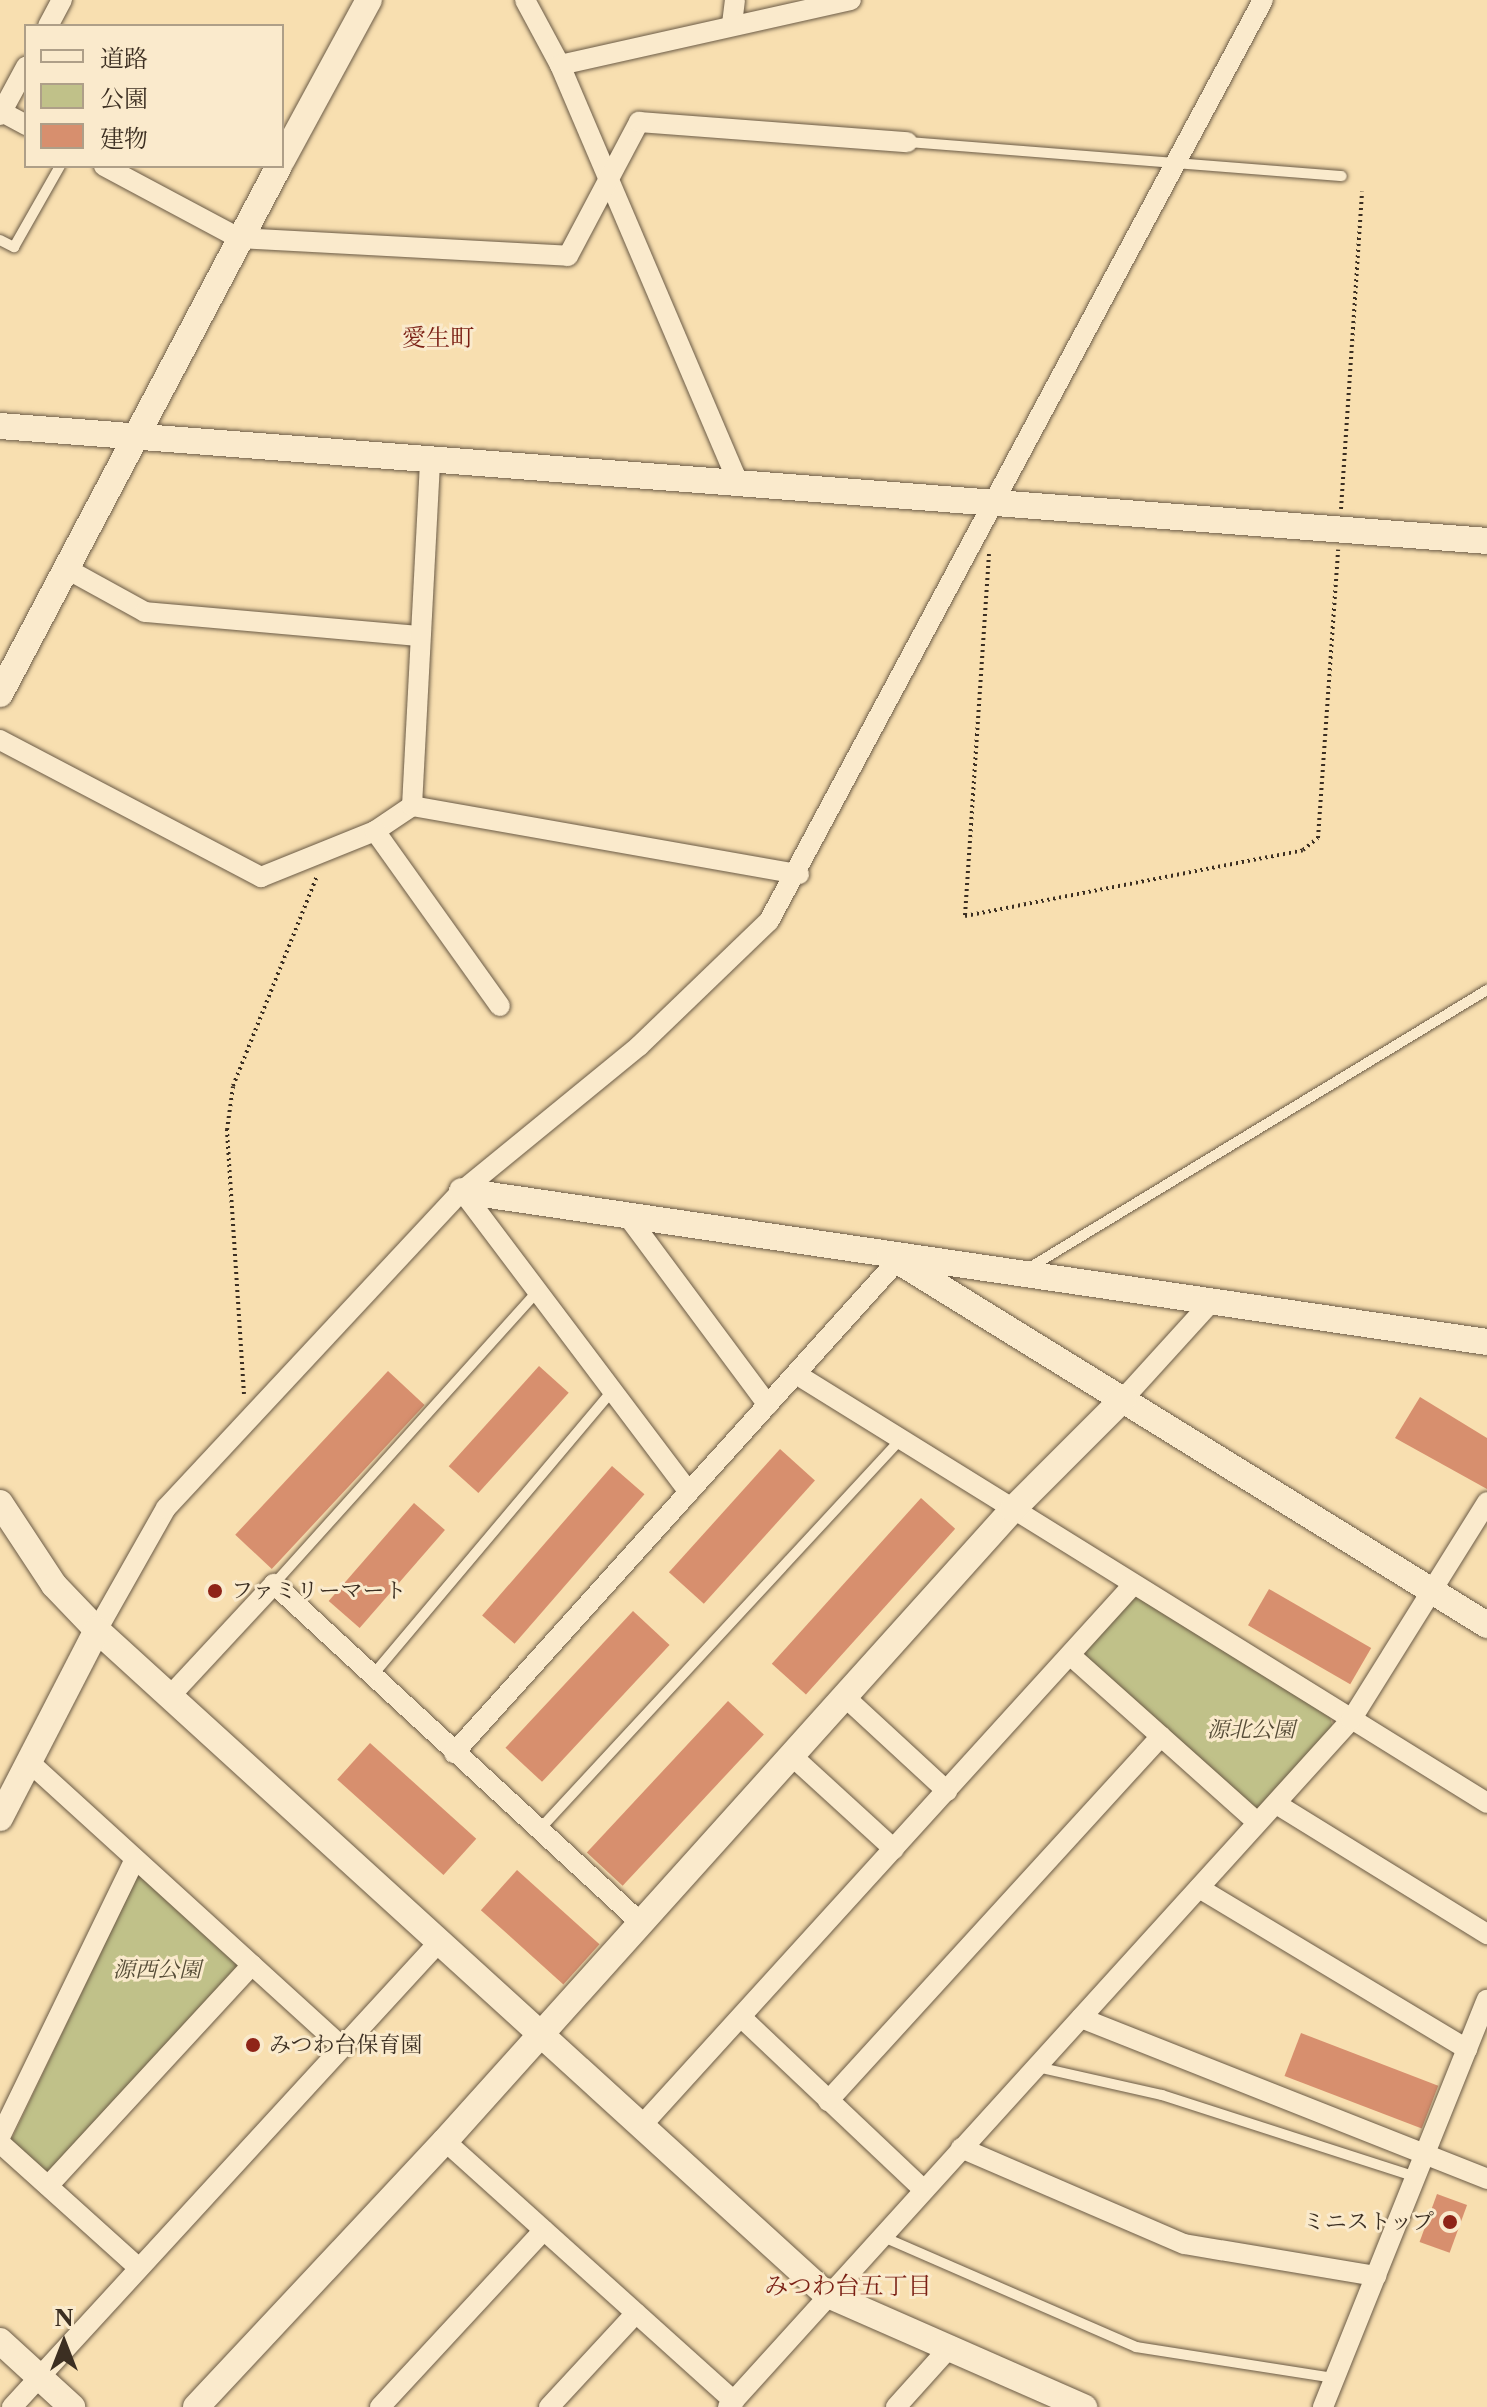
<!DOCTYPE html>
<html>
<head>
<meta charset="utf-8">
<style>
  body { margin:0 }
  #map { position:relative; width:1487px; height:2407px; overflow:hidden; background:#f8dfb0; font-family:"Libre Caslon Text","Noto Serif JP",serif }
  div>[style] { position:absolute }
  .green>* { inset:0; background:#c0c189 }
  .building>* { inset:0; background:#d78f6e; transform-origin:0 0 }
  .path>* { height:4px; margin-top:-2px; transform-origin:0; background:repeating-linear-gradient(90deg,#3c2f22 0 2px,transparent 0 6px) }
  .roads { filter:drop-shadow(0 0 2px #6b5b46) drop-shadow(0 0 2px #6b5b46) }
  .service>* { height:10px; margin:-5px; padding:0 5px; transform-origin:5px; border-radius:5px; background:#faeacc }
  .minor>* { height:20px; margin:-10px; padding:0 10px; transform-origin:10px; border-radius:10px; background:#faeacc }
  .tertiary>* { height:26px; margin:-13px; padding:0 13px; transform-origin:13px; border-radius:13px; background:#faeacc }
  .dots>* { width:22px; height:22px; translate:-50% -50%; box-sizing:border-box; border:4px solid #faeacc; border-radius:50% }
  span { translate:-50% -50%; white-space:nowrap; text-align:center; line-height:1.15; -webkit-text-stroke:6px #faeacc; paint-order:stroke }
  .poi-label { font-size:22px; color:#3c2f22 }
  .left { translate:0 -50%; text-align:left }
  .right { translate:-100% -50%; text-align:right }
  .park-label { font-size:22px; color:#564c37; font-style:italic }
  .neighbourhood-label { font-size:24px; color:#7a1f14 }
  .legend { position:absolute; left:24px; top:24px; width:260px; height:144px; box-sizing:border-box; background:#faeacc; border:2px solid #ae9f88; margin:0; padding:10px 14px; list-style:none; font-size:24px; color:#3c2f22 }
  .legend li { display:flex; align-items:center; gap:16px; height:40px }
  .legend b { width:40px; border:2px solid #ae9f88 }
  .north { position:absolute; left:24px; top:2303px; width:80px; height:80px; -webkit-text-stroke:6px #faeacc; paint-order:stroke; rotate:0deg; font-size:22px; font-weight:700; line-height:32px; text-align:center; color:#3c2f22 }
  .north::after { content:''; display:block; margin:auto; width:28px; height:36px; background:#3c2f22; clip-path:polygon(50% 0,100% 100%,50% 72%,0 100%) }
</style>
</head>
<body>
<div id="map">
  <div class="green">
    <div style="clip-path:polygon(1135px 1596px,1329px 1713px,1333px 1728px,1258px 1810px,1080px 1654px)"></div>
    <div style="clip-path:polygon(139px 1873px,240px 1965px,55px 2170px,40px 2172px,11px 2140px)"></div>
  </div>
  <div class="building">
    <div style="left:539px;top:1366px;width:40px;height:135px;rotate:42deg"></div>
    <div style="left:388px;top:1371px;width:50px;height:224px;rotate:43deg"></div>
    <div style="clip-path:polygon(1420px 1397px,1487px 1438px,1487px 1489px,1395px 1438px)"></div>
    <div style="left:780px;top:1449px;width:47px;height:166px;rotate:42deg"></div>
    <div style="left:612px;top:1466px;width:43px;height:198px;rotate:41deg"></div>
    <div style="left:921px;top:1498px;width:46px;height:223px;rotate:42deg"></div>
    <div style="left:414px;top:1503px;width:41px;height:130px;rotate:41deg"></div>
    <div style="left:1269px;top:1589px;width:118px;height:42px;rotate:30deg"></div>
    <div style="left:633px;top:1611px;width:50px;height:187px;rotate:43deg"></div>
    <div style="left:728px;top:1701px;width:49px;height:207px;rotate:43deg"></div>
    <div style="left:370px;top:1743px;width:143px;height:49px;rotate:42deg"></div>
    <div style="left:517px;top:1870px;width:111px;height:54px;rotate:42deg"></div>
    <div style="left:1301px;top:2033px;width:147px;height:46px;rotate:21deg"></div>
    <div style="left:1437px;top:2194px;width:32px;height:51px;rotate:20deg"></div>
  </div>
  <div class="path">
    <div style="left:1341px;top:509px;width:318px;rotate:-86.2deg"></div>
    <div style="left:989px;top:554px;width:363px;rotate:93.8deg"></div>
    <div style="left:965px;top:916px;width:344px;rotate:-11deg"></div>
    <div style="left:1303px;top:850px;width:19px;rotate:-39deg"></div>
    <div style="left:1318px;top:838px;width:289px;rotate:-86deg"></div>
    <div style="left:244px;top:1394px;width:265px;rotate:-93.7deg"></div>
    <div style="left:227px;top:1130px;width:44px;rotate:-82.2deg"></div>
    <div style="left:233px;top:1086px;width:226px;rotate:-68.2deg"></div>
  </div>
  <div class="roads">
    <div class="service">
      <div style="left:907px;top:142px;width:436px;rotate:4.5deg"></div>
      <div style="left:0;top:240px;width:16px;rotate:27deg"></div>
      <div style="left:14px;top:247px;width:93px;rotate:-60.4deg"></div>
      <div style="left:1029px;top:1268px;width:536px;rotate:-31.26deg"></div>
      <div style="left:274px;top:1584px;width:394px;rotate:-48deg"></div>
      <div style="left:372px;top:1676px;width:373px;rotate:-49.9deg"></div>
      <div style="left:539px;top:1830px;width:533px;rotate:-47.21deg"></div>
      <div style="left:1037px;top:2067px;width:128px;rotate:12.6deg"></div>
      <div style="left:1162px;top:2095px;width:267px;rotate:17.9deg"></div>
      <div style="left:881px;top:2236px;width:278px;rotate:23.5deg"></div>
      <div style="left:1136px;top:2347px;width:201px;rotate:8.9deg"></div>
    </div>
    <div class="minor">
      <div style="left:525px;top:0;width:74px;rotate:61.7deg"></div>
      <div style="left:560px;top:65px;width:456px;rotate:66.9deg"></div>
      <div style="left:732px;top:24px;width:24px;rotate:-83deg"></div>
      <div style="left:48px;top:26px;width:30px;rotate:-62deg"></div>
      <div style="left:560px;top:65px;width:298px;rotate:-12.6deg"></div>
      <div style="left:0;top:111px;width:30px;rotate:28deg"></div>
      <div style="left:0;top:115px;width:55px;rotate:-61.6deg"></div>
      <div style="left:104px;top:166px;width:153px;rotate:28.1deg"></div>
      <div style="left:239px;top:238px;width:329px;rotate:3.1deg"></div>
      <div style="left:568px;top:256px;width:152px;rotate:-62.1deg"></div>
      <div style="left:639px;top:122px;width:269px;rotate:4.3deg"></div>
      <div style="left:67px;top:569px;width:89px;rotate:28.9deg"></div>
      <div style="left:145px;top:612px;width:276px;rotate:5deg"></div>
      <div style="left:0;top:740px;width:295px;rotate:27.7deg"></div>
      <div style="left:261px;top:877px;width:123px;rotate:-22deg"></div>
      <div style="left:375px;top:831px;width:45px;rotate:-34deg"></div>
      <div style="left:412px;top:806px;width:393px;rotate:10deg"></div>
      <div style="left:412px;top:806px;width:349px;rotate:-87deg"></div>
      <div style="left:375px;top:831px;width:215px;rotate:54.5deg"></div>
      <div style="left:462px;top:1191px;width:377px;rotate:53deg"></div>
      <div style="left:626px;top:1214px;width:238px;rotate:53.4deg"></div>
      <div style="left:796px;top:1374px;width:813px;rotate:31.83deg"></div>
      <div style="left:1123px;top:1399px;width:134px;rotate:-47.7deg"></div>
      <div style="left:97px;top:1630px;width:140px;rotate:-60.5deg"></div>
      <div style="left:166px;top:1508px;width:434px;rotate:-47deg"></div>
      <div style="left:462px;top:1191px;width:229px;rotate:-39.3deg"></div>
      <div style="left:639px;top:1046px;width:180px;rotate:-43.9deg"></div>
      <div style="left:769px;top:921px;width:1045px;rotate:-61.79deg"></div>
      <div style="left:1070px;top:1655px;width:251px;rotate:41.8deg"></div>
      <div style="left:170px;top:1696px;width:153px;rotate:-47.1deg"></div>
      <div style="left:274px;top:1584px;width:501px;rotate:42.74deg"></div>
      <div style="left:845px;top:1697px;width:139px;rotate:42.7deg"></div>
      <div style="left:454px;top:1753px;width:662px;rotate:-48deg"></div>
      <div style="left:792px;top:1756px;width:138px;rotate:42.4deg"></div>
      <div style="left:28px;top:1761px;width:425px;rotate:42.3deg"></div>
      <div style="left:1278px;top:1805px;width:246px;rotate:31.7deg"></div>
      <div style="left:1199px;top:1888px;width:313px;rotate:31deg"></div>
      <div style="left:741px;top:2017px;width:250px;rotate:43.4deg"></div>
      <div style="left:1081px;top:2018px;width:437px;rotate:21.6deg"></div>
      <div style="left:828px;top:2101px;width:494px;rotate:-47.6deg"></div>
      <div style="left:643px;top:2124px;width:728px;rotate:-47.73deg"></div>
      <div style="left:0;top:2137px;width:309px;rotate:-64.1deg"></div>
      <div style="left:445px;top:2141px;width:389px;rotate:42deg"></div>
      <div style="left:0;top:2143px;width:187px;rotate:42deg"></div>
      <div style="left:961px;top:2148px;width:243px;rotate:23.3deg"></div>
      <div style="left:1184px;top:2244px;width:195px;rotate:9.5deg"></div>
      <div style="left:48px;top:2186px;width:301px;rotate:-47.3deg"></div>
      <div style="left:12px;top:2407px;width:633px;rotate:-47.43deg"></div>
      <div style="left:380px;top:2407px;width:241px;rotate:-47.2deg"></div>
      <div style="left:549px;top:2407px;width:128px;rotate:-47.2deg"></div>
      <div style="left:728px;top:2407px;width:927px;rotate:-47.8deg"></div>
      <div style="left:1351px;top:1720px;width:257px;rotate:-58deg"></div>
      <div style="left:896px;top:2407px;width:82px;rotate:-48deg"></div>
      <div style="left:1323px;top:2407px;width:439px;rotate:-68.1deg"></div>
    </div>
    <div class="tertiary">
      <div style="left:282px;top:160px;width:182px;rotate:-61.5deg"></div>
      <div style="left:0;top:426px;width:1491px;rotate:4.42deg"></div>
      <div style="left:0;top:694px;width:597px;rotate:-62.15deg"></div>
      <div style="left:462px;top:1191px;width:1036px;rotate:8.38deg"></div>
      <div style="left:890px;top:1256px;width:702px;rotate:31.72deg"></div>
      <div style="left:0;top:1503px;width:98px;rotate:56.6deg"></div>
      <div style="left:54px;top:1585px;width:62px;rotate:46.3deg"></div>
      <div style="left:97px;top:1630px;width:986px;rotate:42.33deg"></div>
      <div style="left:826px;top:2294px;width:282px;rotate:23.7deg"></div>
      <div style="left:0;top:1818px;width:212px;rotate:-62.7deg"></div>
      <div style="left:0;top:2341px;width:98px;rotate:42.5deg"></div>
      <div style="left:196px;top:2407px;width:364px;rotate:-46.9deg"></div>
      <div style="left:445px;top:2141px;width:850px;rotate:-48.05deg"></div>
      <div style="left:1013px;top:1509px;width:156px;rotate:-45deg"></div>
    </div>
  </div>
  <div class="dots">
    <div style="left:215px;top:1591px;background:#8f2418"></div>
    <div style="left:253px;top:2045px;background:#8f2418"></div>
    <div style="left:1450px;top:2222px;background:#8f2418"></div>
  </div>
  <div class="poi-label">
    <span class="left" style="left:231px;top:1591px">ファミリーマート</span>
    <span class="left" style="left:269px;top:2045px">みつわ台保育園</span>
    <span class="right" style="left:1434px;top:2222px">ミニストップ</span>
  </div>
  <div class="park-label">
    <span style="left:1251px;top:1730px">源北公園</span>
    <span style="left:157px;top:1970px">源西公園</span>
  </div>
  <div class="neighbourhood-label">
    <span style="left:438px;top:338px">愛生町</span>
    <span style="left:848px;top:2286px">みつわ台五丁目</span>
  </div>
  <ul class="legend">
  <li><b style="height:10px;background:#faeacc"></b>道路</li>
  <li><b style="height:22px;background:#c0c189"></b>公園</li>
  <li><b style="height:22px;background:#d78f6e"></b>建物</li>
  </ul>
  <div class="north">N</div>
</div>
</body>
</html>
